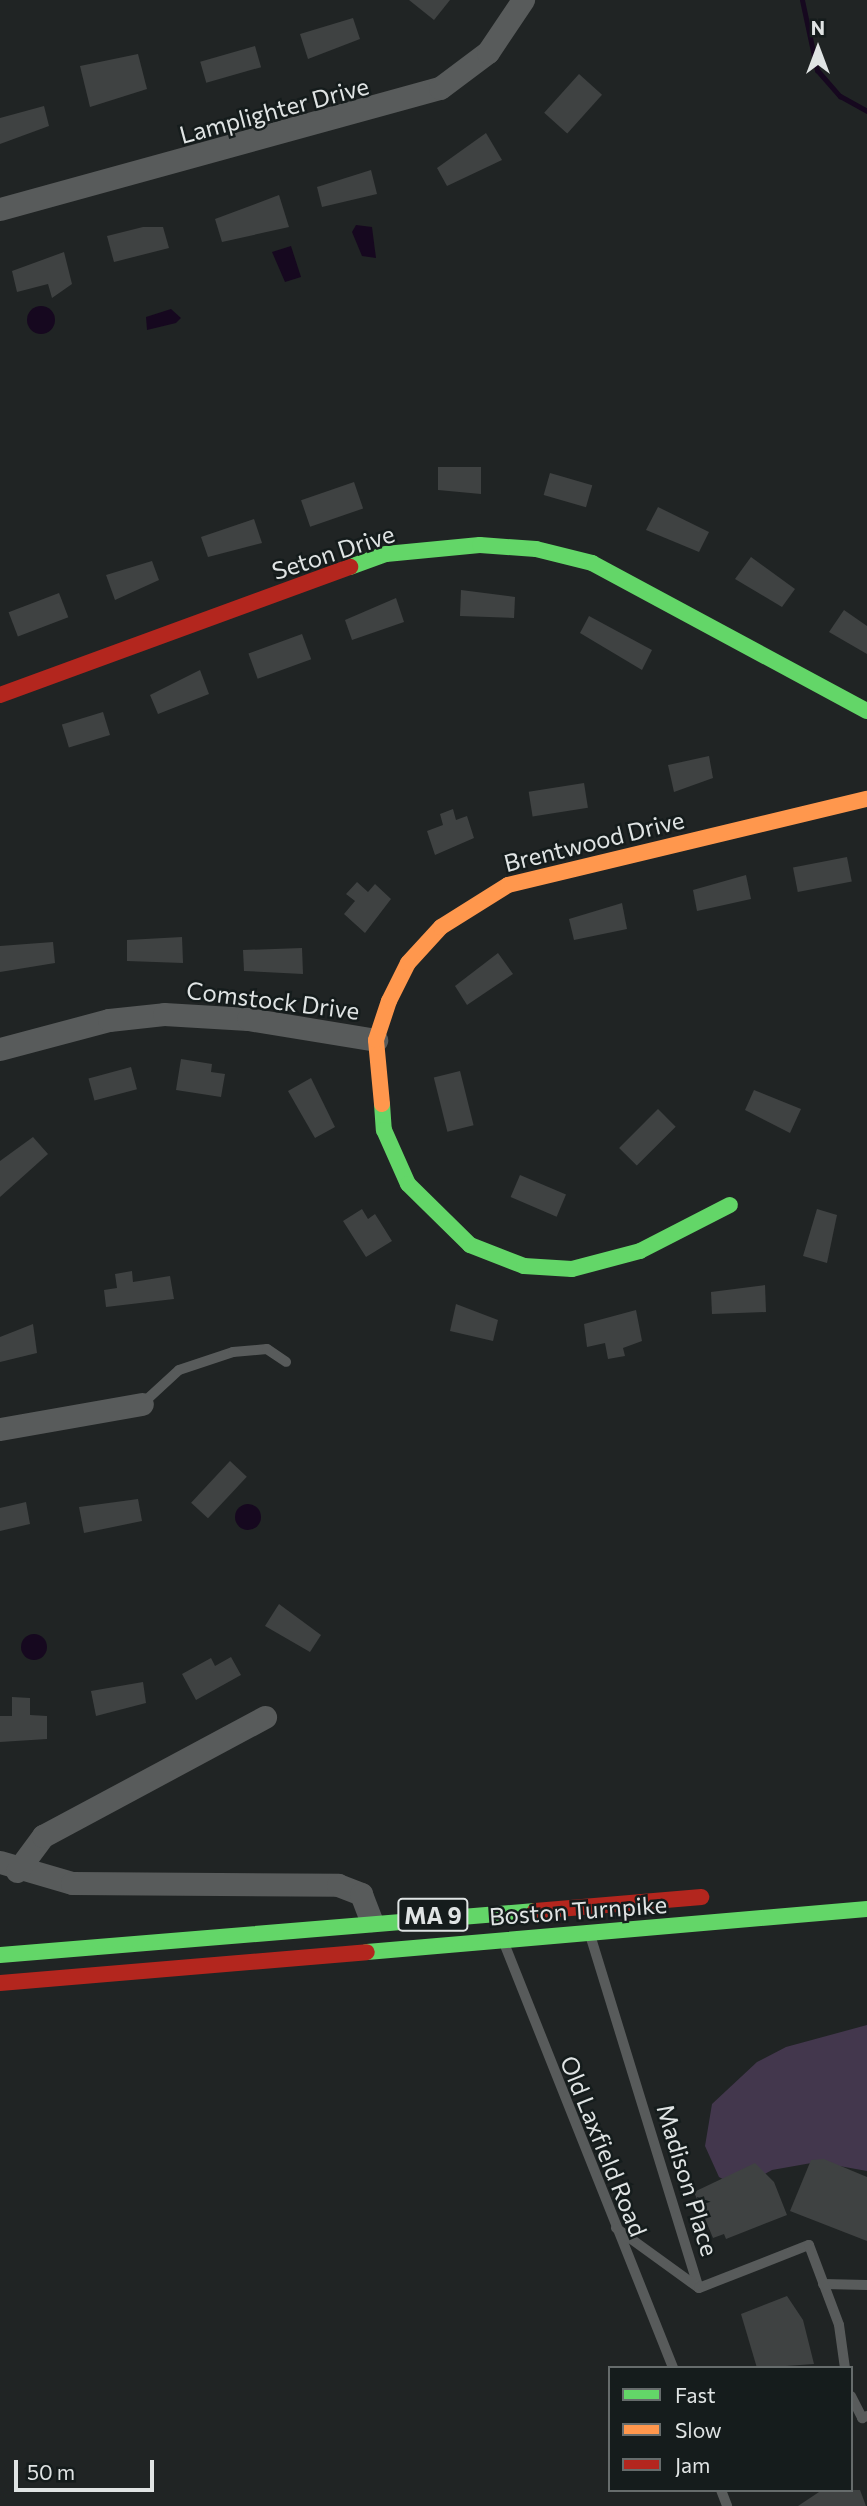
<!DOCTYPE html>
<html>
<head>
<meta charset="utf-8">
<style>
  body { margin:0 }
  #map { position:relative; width:867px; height:2506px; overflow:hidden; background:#202424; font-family:Commissioner,sans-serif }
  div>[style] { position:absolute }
  .green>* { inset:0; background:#43374d }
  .water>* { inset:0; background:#16081f }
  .round { border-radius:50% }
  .stream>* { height:5px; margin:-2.5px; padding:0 2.5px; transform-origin:2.5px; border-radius:2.5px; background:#16081f }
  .building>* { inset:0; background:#3f4242; transform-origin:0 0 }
  .lane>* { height:10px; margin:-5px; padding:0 5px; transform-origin:5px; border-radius:5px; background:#585b5b }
  .street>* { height:23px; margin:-11.5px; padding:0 11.5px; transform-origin:11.5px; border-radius:11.5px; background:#585b5b }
  .fast>* { height:16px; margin:-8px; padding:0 8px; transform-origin:8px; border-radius:8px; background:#63d668 }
  .slow>* { height:16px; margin:-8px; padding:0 8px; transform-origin:8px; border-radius:8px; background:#ff974d }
  .jam>* { height:16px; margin:-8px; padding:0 8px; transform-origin:8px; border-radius:8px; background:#b3261e }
  span { translate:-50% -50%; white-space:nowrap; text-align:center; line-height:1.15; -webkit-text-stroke:5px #151c1c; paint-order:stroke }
  .shield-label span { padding:2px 5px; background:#151c1c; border:2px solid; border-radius:5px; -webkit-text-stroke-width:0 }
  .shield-label { font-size:23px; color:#e0e4e4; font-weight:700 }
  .street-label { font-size:24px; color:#e0e4e4 }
  .legend { position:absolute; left:608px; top:2366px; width:245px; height:126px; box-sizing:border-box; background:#151c1c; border:2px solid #666c6c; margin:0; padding:9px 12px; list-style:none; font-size:21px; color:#e0e4e4 }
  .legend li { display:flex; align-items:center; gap:14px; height:35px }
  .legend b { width:35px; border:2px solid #666c6c }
  .north { position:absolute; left:783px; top:14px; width:70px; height:70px; -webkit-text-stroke:5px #151c1c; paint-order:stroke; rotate:0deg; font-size:19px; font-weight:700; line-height:28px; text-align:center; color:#e0e4e4 }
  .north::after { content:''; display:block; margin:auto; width:24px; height:32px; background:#e0e4e4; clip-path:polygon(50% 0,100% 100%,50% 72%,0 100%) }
  .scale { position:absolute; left:14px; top:2460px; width:140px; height:32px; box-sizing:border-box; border:4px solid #e0e4e4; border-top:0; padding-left:9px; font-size:21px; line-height:24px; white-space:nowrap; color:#e0e4e4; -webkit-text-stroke:5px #151c1c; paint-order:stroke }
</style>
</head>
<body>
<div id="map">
  <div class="green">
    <div style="clip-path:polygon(867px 2025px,867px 2171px,817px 2162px,772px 2170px,739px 2188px,719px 2177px,705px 2146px,712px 2104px,757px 2062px,786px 2047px)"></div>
  </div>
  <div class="water">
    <div style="clip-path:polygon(356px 225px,372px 227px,376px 258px,362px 256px,352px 232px)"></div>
    <div style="clip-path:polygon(291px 246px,301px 277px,285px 282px,272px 252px)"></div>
    <div class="round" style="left:27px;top:306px;width:28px;height:28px"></div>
    <div style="clip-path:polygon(171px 309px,181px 318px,176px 323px,147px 330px,146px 317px)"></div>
    <div class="round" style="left:235px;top:1504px;width:26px;height:26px"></div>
    <div class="round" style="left:21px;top:1634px;width:26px;height:26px"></div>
  </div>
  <div class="stream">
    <div style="left:802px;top:0;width:72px;rotate:77.9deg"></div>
    <div style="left:817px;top:70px;width:35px;rotate:49deg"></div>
    <div style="left:840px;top:96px;width:31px;rotate:29deg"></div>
  </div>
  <div class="building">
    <div style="clip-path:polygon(409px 0,450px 0,434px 20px)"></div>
    <div style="clip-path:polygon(353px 18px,360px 39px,308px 59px,300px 34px)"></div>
    <div style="left:255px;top:46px;width:22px;height:57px;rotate:74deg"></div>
    <div style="clip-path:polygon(138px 54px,147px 89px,90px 107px,80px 66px)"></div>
    <div style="left:579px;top:74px;width:31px;height:52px;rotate:42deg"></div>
    <div style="clip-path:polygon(44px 106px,49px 126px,0 144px,0 118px)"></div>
    <div style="clip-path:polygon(486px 133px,502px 160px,447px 186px,437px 168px)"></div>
    <div style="clip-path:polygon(371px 170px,377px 194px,322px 207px,317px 187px)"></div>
    <div style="clip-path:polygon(279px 195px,289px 227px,222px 242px,215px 219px)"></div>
    <div style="clip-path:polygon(143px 227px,163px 227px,169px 248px,114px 262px,107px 236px)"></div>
    <div style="clip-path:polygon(64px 252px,72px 284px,52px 298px,48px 284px,17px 292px,12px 271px)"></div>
    <div style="clip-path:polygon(438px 467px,481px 467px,481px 494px,438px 490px)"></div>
    <div style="left:550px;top:473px;width:44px;height:23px;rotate:16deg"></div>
    <div style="left:354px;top:482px;width:28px;height:56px;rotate:71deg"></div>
    <div style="clip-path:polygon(658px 507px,709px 532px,699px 552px,646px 530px)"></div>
    <div style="clip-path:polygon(254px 519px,262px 543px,208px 557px,201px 537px)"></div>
    <div style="clip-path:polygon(751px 557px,795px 589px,782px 607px,735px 579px)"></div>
    <div style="clip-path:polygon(152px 561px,159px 580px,115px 600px,106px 575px)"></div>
    <div style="clip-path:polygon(461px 590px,515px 597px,514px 618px,460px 616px)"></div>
    <div style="left:59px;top:593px;width:26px;height:54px;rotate:69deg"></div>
    <div style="clip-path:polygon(396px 598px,404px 622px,352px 640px,345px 620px)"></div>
    <div style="clip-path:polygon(844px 610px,867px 626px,867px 654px,829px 632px)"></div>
    <div style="clip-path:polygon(589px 616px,652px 650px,642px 670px,580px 633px)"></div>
    <div style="left:302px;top:634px;width:27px;height:57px;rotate:70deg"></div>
    <div style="clip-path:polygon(200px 670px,209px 694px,158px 714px,150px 695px)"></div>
    <div style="left:103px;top:712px;width:24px;height:43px;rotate:73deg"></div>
    <div style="clip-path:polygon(709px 756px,713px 778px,674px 792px,668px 765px)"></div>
    <div style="left:584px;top:783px;width:25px;height:56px;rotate:81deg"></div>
    <div style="clip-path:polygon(453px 809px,456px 820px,467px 816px,474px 838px,435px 855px,427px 831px,443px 825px,440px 814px)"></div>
    <div style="left:847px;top:857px;width:25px;height:55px;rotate:79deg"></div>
    <div style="clip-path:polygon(746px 875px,751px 899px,697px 911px,693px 890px)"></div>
    <div style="clip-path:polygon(357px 882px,368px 892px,375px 884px,391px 899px,365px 933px,344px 914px,355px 901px,346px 894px)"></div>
    <div style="clip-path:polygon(622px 903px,627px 929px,574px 940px,569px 919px)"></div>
    <div style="clip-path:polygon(182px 937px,183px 963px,127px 961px,127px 940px)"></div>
    <div style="clip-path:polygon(53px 942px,55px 963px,0 972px,0 946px)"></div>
    <div style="clip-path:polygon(302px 948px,303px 974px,244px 971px,243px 950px)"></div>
    <div style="clip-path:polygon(498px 953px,513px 974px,467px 1005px,455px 986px)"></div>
    <div style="clip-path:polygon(181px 1059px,212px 1064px,211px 1072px,225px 1074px,221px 1097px,176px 1090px)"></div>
    <div style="left:131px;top:1067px;width:23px;height:44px;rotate:75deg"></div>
    <div style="left:460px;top:1071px;width:56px;height:27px;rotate:76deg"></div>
    <div style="clip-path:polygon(311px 1078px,335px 1127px,315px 1138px,288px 1091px)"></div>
    <div style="clip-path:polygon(754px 1090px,801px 1109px,790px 1133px,745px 1110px)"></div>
    <div style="left:658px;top:1109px;width:25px;height:55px;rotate:45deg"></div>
    <div style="clip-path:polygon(33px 1137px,48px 1154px,0 1197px,0 1161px)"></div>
    <div style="left:520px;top:1175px;width:50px;height:24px;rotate:23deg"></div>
    <div style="clip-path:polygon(362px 1209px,368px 1219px,375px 1214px,392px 1241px,366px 1257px,343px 1221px)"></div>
    <div style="clip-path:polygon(817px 1209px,837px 1215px,827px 1263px,803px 1256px)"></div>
    <div style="clip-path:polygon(132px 1271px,133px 1282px,170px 1276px,174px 1299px,106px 1307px,104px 1290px,117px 1288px,115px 1274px)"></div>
    <div style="clip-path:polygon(765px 1285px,766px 1312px,712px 1314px,711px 1292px)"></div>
    <div style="clip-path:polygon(456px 1304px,498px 1320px,493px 1341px,450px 1331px)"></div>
    <div style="clip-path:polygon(636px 1310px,642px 1341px,623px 1348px,625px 1356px,608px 1359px,605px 1343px,587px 1347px,584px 1324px)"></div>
    <div style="clip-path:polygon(33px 1324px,37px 1353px,0 1362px,0 1337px)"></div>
    <div style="left:230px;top:1461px;width:23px;height:57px;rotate:43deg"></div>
    <div style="clip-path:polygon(138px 1499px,142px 1521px,84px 1533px,79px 1507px)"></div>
    <div style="clip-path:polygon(26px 1502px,30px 1524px,0 1531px,0 1508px)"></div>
    <div style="clip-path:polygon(279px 1604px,321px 1635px,310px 1652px,265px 1626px)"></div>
    <div style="clip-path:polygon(231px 1657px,241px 1675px,196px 1700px,182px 1674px,211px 1658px,215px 1666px)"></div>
    <div style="clip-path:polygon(143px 1682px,146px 1703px,96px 1716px,91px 1691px)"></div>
    <div style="clip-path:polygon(12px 1697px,30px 1698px,30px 1715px,47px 1716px,47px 1739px,0 1742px,0 1716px,12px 1716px)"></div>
    <div style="clip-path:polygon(824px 2159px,867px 2177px,867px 2241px,790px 2211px,811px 2160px)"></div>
    <div style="clip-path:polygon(755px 2163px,774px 2182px,787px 2215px,726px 2239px,724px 2234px,713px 2238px,694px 2192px)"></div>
    <div style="clip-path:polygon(787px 2296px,803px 2320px,814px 2364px,757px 2368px,741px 2314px)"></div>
    <div style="clip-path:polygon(822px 2490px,860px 2490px,866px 2506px,798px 2506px)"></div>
  </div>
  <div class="lane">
    <div style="left:142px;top:1404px;width:50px;rotate:-42.6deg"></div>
    <div style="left:179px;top:1370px;width:57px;rotate:-18.4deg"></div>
    <div style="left:233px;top:1352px;width:34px;rotate:-5deg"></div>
    <div style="left:267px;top:1349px;width:23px;rotate:34deg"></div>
    <div style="left:591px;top:1938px;width:366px;rotate:72.9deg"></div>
    <div style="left:506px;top:1948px;width:452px;rotate:68.3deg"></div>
    <div style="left:616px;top:2228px;width:102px;rotate:35.9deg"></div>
    <div style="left:823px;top:2284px;width:44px;rotate:1.3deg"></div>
    <div style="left:699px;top:2288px;width:118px;rotate:-21.4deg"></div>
    <div style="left:809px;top:2245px;width:85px;rotate:69.4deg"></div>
    <div style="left:839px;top:2325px;width:43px;rotate:82.1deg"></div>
    <div style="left:851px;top:2396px;width:25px;rotate:63deg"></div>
    <div style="left:862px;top:2418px;width:5px;rotate:-22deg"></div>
    <div style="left:721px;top:2490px;width:17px;rotate:69deg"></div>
  </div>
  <div class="street">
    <div style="left:0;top:209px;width:456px;rotate:-15.4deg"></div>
    <div style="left:440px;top:88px;width:60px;rotate:-36.9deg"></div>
    <div style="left:488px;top:52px;width:63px;rotate:-56.1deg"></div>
    <div style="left:0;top:1049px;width:113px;rotate:-14.9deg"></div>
    <div style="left:109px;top:1020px;width:55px;rotate:-6.2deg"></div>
    <div style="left:164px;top:1014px;width:84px;rotate:3.4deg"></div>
    <div style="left:248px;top:1019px;width:130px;rotate:9.3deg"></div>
    <div style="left:0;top:1429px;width:144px;rotate:-10deg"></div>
    <div style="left:0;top:1862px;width:75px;rotate:16.3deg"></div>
    <div style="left:72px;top:1883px;width:266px;rotate:0.4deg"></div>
    <div style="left:338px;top:1885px;width:25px;rotate:21deg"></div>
    <div style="left:361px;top:1894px;width:28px;rotate:69deg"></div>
    <div style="left:17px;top:1871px;width:44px;rotate:-53.4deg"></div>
    <div style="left:43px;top:1836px;width:252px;rotate:-28.2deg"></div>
  </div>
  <div class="fast">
    <div style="left:350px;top:567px;width:38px;rotate:-20deg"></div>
    <div style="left:386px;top:554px;width:94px;rotate:-5.5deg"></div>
    <div style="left:480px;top:545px;width:56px;rotate:4.1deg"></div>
    <div style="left:536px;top:549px;width:58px;rotate:14deg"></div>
    <div style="left:592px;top:563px;width:312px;rotate:28.3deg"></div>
    <div style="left:382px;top:1104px;width:26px;rotate:86deg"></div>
    <div style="left:384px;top:1130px;width:59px;rotate:66deg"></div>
    <div style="left:408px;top:1184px;width:87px;rotate:44.5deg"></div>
    <div style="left:470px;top:1245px;width:58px;rotate:21.3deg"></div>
    <div style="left:524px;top:1266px;width:48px;rotate:3.6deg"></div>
    <div style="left:572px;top:1269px;width:70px;rotate:-14.8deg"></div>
    <div style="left:640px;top:1251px;width:101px;rotate:-27.1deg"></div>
    <div style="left:367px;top:1952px;width:502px;rotate:-4.92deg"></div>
    <div style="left:0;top:1955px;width:537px;rotate:-4.7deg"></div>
  </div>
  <div class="slow">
    <div style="left:382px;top:1104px;width:64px;rotate:-95.4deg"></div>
    <div style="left:376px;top:1040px;width:41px;rotate:-71.6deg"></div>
    <div style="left:389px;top:1001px;width:42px;rotate:-63.4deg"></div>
    <div style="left:408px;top:963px;width:49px;rotate:-47.5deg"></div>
    <div style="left:441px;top:927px;width:79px;rotate:-32.1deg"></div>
    <div style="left:508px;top:885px;width:369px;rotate:-13.5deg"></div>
  </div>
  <div class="jam">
    <div style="left:0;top:695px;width:373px;rotate:-20.1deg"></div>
    <div style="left:535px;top:1911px;width:167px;rotate:-4.8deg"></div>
    <div style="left:0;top:1983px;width:368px;rotate:-4.8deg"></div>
  </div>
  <div class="shield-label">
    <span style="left:433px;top:1915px">MA 9</span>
  </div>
  <div class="street-label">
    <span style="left:274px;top:110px;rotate:-15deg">Lamplighter Drive</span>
    <span style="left:333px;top:552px;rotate:-18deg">Seton Drive</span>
    <span style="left:594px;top:841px;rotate:-14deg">Brentwood Drive</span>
    <span style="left:273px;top:1000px;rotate:7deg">Comstock Drive</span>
    <span style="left:578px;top:1910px;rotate:-4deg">Boston Turnpike</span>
    <span style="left:604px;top:2146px;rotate:68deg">Old Laxfield Road</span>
    <span style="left:688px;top:2180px;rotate:73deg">Madison Place</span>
  </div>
  <ul class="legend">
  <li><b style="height:9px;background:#63d668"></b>Fast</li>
  <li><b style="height:9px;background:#ff974d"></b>Slow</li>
  <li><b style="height:9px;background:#b3261e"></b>Jam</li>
  </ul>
  <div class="north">N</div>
  <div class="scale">50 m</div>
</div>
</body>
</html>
